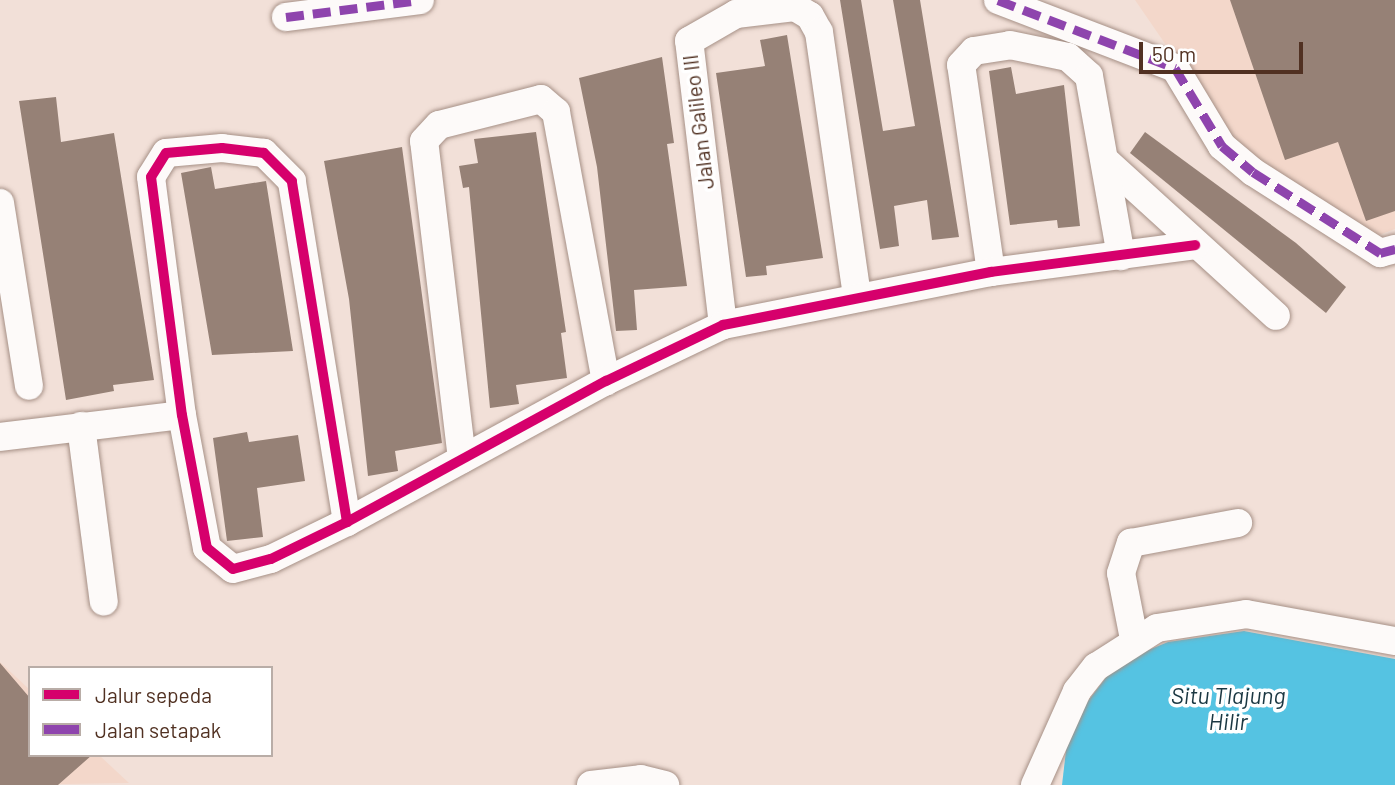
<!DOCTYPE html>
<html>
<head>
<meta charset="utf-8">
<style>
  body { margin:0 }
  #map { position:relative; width:1395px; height:785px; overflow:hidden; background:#f2e0d8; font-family:Barlow,sans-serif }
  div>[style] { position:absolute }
  .built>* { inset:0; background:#f3d7ca }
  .water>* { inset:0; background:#55c3e2 }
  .building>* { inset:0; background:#968176 }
  .roads { filter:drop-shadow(0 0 2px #a69086) drop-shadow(0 0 2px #a69086) }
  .minor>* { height:28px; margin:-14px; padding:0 14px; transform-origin:14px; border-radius:14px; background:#fdfaf9 }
  .quiet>* { height:9px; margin-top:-4.5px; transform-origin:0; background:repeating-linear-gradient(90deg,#8e44ad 0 18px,transparent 0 27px) }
  .cycleway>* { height:10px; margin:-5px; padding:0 5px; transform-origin:5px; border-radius:5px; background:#d6006c }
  span { translate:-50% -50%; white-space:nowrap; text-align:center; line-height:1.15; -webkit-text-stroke:7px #fff; paint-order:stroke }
  .street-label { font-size:21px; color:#513122 }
  .water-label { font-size:23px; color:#1a3742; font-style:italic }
  .legend { position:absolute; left:28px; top:666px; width:245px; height:91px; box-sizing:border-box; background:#fff; border:2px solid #b9ada7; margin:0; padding:9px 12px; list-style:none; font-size:21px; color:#513122 }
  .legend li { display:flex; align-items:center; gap:14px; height:35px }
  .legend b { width:35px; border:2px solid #b9ada7 }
  .scale { position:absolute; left:1139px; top:42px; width:164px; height:32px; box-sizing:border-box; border:4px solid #513122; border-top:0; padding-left:9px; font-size:21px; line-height:24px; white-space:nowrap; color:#513122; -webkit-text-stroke:5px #fff; paint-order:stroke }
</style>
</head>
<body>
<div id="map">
  <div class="built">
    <div style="clip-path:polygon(1135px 0,1395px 0,1395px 229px,1371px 238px,1252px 170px)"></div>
    <div style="clip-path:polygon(0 662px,30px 690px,30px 755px,99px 755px,129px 783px,0 785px)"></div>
  </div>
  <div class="water">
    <div style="clip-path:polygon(1244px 631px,1395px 659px,1395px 785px,1062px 785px,1067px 742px,1082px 709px,1117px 663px,1168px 642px)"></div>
  </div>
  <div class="building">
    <div style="clip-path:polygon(840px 0,861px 0,883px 131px,915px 126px,893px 0,920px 0,959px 237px,932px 240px,927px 200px,894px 206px,899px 246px,880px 249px)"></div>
    <div style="clip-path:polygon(1230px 0,1395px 0,1395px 211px,1366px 221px,1338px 142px,1285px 160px)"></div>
    <div style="clip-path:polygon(787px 35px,823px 258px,766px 266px,767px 275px,746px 277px,716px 73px,765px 66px,760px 40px)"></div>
    <div style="clip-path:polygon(662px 57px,674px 143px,667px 144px,687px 286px,634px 290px,637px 330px,616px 331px,597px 167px,579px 78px)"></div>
    <div style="clip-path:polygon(1011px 67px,1016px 94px,1064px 85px,1080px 226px,1058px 228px,1057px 220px,1010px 225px,989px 71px)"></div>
    <div style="clip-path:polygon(56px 97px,61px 142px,114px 133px,154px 380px,113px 385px,114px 391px,66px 400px,19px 101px)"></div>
    <div style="clip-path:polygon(536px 132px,566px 332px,561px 333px,567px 378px,516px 385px,519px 404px,490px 408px,469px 187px,463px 188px,459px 166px,478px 163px,474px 139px)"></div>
    <div style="clip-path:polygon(1145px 132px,1296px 243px,1346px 287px,1326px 313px,1130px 153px)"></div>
    <div style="clip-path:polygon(402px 147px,442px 443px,395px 451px,398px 471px,368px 476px,349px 299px,324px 161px)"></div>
    <div style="clip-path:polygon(211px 167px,215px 189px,266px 181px,293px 351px,212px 355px,181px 173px)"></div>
    <div style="clip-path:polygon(247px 432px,249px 442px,298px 435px,305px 481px,257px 488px,263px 537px,227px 541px,213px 438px)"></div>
    <div style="clip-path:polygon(0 663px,30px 698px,30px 755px,92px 755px,58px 785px,0 785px)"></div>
  </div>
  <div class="roads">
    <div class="minor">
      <div style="left:998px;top:0;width:190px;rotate:21deg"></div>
      <div style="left:1175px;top:68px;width:91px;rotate:58.9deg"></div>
      <div style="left:1222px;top:146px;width:40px;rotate:40deg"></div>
      <div style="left:1253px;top:172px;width:151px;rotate:32.5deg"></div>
      <div style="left:1380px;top:253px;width:16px;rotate:-15deg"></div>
      <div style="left:286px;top:17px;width:135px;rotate:-7.2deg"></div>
      <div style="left:1108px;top:163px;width:227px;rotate:42.3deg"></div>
      <div style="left:0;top:203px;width:185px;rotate:81deg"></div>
      <div style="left:991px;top:272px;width:209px;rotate:-98.2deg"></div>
      <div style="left:961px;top:65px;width:19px;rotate:-47deg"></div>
      <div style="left:974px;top:51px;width:36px;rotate:-9deg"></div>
      <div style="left:1010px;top:45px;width:59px;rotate:11.7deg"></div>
      <div style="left:1068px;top:57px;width:28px;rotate:42deg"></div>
      <div style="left:1089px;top:76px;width:183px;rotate:79.9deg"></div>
      <div style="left:723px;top:325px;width:286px;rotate:-96.8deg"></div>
      <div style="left:689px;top:41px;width:54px;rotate:-29.9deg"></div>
      <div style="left:736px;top:14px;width:59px;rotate:-6.8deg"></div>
      <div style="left:795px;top:7px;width:17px;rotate:31deg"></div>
      <div style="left:810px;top:16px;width:18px;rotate:61deg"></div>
      <div style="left:819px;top:32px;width:266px;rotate:81.8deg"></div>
      <div style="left:81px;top:426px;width:177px;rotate:82.6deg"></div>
      <div style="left:0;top:437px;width:183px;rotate:-6.9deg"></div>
      <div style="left:462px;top:459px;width:320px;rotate:-96.8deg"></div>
      <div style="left:424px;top:141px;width:22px;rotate:-47deg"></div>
      <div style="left:439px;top:125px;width:105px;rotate:-14.3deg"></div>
      <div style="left:541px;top:99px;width:20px;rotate:41deg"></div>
      <div style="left:556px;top:112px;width:274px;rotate:79.5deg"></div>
      <div style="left:347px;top:522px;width:345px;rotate:-99.2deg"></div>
      <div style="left:292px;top:181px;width:40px;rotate:-135deg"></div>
      <div style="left:264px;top:153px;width:42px;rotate:-173.2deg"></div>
      <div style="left:222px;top:148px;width:56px;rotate:174.9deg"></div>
      <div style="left:166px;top:153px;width:28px;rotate:122deg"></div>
      <div style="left:151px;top:177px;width:240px;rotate:82.6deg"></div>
      <div style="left:182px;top:415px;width:135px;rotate:79.4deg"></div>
      <div style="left:207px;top:548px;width:33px;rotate:39deg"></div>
      <div style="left:233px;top:569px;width:39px;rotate:-15deg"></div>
      <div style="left:271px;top:559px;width:85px;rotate:-26deg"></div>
      <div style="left:347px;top:522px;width:295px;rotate:-28.6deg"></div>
      <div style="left:606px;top:381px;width:130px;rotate:-25.6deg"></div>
      <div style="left:723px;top:325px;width:273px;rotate:-11.2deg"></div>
      <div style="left:991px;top:272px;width:206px;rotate:-7.5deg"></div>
      <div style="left:1134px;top:639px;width:67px;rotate:-101.1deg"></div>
      <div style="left:1121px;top:573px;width:32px;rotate:-72deg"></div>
      <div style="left:1131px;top:543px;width:109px;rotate:-10.6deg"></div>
      <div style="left:591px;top:785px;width:50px;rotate:-6.8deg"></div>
      <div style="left:641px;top:779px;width:25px;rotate:14deg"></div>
      <div style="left:1035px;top:785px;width:103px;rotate:-65.9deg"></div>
      <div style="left:1077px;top:691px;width:31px;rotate:-52deg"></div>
      <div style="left:1096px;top:667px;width:72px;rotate:-32.6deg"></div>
      <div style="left:1157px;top:628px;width:90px;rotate:-8.9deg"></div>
      <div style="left:1246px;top:614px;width:151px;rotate:10.3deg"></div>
    </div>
  </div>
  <div class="quiet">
    <div style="left:998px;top:0;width:190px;rotate:21deg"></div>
    <div style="left:1175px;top:68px;width:91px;rotate:58.9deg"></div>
    <div style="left:1222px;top:146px;width:40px;rotate:40deg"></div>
    <div style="left:1253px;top:172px;width:151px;rotate:32.5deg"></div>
    <div style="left:1380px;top:253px;width:16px;rotate:-15deg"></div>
    <div style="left:286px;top:17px;width:135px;rotate:-7.2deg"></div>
  </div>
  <div class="cycleway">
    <div style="left:347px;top:522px;width:345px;rotate:-99.2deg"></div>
    <div style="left:292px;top:181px;width:40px;rotate:-135deg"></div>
    <div style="left:264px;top:153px;width:42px;rotate:-173.2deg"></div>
    <div style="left:222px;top:148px;width:56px;rotate:174.9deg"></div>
    <div style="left:166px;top:153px;width:28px;rotate:122deg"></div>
    <div style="left:151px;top:177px;width:240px;rotate:82.6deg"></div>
    <div style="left:182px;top:415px;width:135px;rotate:79.4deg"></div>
    <div style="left:207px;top:548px;width:33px;rotate:39deg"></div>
    <div style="left:233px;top:569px;width:39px;rotate:-15deg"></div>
    <div style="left:271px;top:559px;width:85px;rotate:-26deg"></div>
    <div style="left:347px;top:522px;width:295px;rotate:-28.6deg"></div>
    <div style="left:606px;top:381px;width:130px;rotate:-25.6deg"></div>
    <div style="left:723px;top:325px;width:273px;rotate:-11.2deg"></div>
    <div style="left:991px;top:272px;width:206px;rotate:-7.5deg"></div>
  </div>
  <div class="street-label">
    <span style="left:698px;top:122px;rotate:-97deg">Jalan Galileo III</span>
  </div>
  <div class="water-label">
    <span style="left:1228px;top:708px">Situ Tlajung<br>Hilir</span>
  </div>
  <ul class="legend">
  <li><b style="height:9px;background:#d6006c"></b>Jalur sepeda</li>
  <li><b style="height:9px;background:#8e44ad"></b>Jalan setapak</li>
  </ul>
  <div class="scale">50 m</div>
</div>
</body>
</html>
